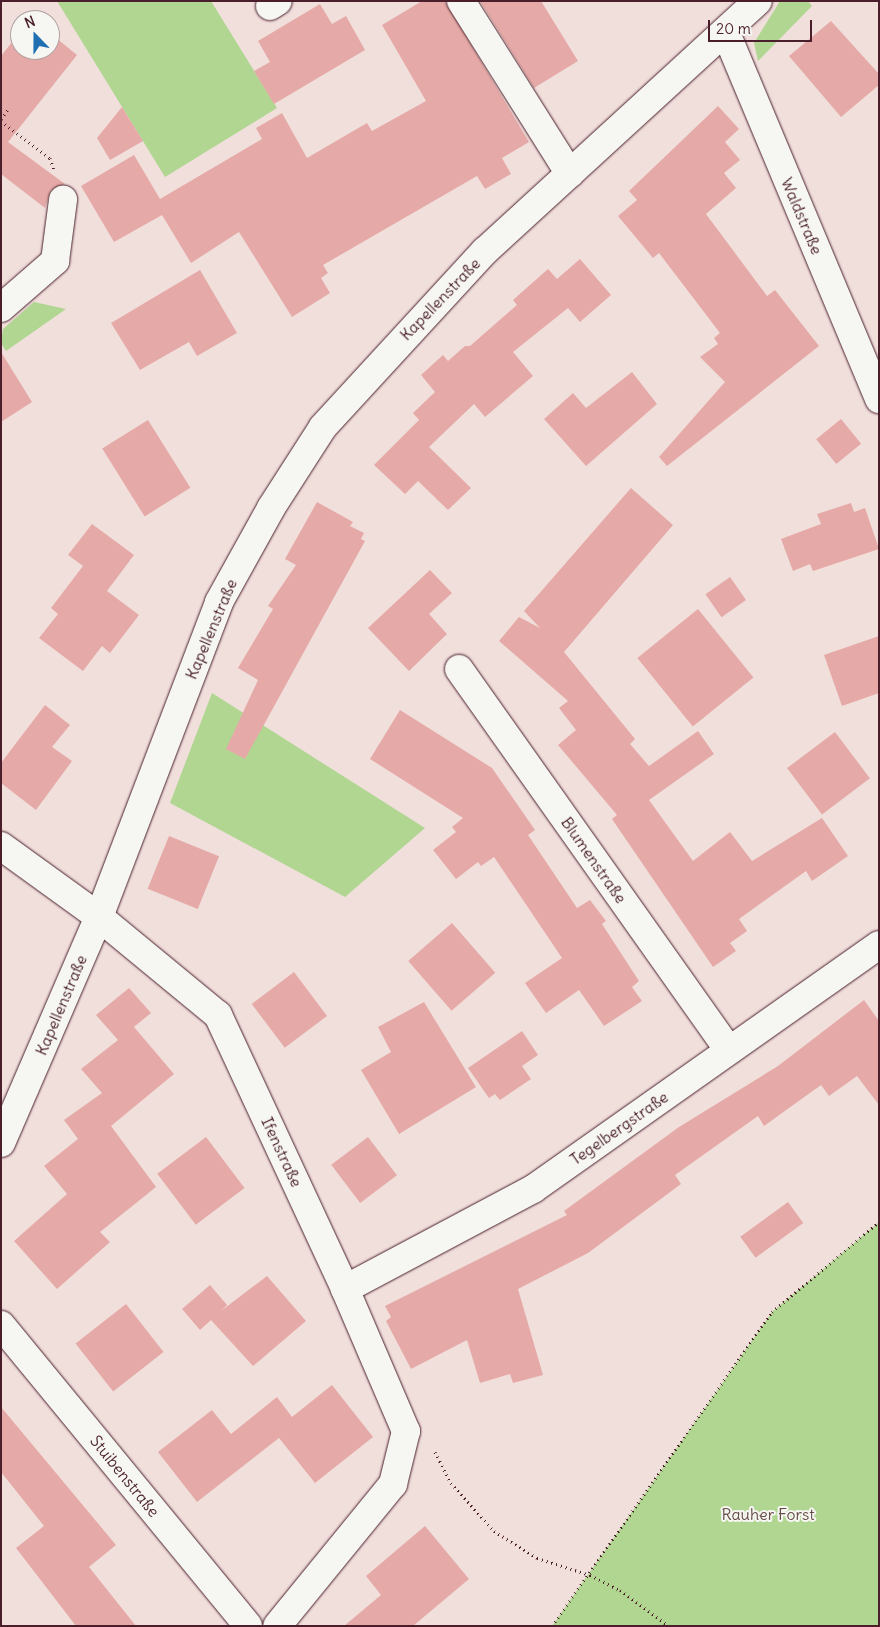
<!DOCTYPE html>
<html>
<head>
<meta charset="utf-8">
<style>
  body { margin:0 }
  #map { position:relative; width:880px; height:1627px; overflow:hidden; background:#f1dfdc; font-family:Delius,sans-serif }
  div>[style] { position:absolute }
  .green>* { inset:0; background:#b0d692 }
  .building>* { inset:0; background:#e5aaa7; transform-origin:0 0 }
  .path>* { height:3px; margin-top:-1.5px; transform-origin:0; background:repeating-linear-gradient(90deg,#4a1f2b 0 1px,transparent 0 5px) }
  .roads { filter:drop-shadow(0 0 1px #4a1f2b) drop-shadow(0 0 1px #4a1f2b) }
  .minor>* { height:28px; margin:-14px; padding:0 14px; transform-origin:14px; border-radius:14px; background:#f6f6f2 }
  span { translate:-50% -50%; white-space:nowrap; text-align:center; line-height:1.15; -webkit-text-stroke:4px #f6f6f2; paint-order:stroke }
  .street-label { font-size:16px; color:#4a1f2b }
  .park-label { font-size:16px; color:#644d45 }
  .frame { position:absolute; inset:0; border:2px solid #4a1f2b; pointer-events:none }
  .north { position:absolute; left:10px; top:10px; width:50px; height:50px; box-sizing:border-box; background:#f6f6f2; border:1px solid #b1a0a2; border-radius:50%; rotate:338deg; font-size:14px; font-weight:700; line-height:20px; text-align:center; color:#4a1f2b }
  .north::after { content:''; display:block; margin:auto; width:18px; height:22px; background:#1f6fb2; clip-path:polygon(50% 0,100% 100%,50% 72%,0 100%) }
  .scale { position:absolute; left:708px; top:20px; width:104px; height:22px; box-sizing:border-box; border:2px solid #4a1f2b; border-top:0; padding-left:6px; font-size:15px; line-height:18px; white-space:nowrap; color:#4a1f2b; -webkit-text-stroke:4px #f6f6f2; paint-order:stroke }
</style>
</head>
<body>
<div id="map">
  <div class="green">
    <div style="clip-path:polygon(57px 1px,211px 1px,277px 108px,165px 177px)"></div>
    <div style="clip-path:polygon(780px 1px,808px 1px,812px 6px,758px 61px,754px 43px)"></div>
    <div style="clip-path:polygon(34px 302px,66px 309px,6px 351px,1px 343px,3px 329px)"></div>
    <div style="clip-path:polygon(212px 693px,425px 828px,345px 897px,170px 803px)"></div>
    <div style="clip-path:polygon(879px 1222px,879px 1626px,552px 1626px,772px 1312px)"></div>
  </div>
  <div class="building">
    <div style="clip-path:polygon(422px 1px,445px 1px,529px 142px,502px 158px,511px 174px,485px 189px,477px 176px,323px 265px,328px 273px,321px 278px,330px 293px,292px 317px,239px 232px,191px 263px,162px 215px,114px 242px,81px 186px,134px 155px,160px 199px,262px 139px,256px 128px,282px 113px,307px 158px,367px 123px,372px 131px,426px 101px,382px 25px)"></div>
    <div style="clip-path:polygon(480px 1px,541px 1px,578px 61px,534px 88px)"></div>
    <div style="clip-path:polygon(320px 4px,332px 24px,346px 16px,365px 50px,274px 104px,254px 71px,270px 62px,258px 41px)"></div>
    <div style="clip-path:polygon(831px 21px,879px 74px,879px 85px,841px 117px,789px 56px)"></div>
    <div style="clip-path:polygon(20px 32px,20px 50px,50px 50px,50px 33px,77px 55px,8px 142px,65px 184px,51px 190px,45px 208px,1px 174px,1px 56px)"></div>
    <div style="clip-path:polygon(718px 106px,739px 129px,725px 142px,740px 160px,724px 173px,736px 188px,706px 214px,767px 296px,775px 290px,819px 346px,667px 466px,659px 457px,725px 382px,700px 357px,718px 344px,714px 338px,720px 333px,659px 253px,653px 258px,618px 216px,637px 200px,629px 191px)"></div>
    <div style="clip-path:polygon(122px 107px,143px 141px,110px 160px,97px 138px)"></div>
    <div style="clip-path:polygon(580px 259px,611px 295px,580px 322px,568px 308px,513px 352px,533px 376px,485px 417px,474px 404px,429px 447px,471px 488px,448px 510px,418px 481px,405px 494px,374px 465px,419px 420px,413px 413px,435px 392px,421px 375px,443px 355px,448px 361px,465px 346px,470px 346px,517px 305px,513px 300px,548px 269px,557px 279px)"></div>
    <div style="clip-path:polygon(200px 270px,237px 333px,197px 356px,189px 342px,140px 370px,111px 323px)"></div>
    <div style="clip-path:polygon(1px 352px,32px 402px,1px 422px)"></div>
    <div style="clip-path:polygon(632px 372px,657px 404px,586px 466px,544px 419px,573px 393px,586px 408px)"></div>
    <div style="left:841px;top:419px;width:32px;height:32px;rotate:51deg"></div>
    <div style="left:148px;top:420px;width:80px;height:54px;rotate:58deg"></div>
    <div style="clip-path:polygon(631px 488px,673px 525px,564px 652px,635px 739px,630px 744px,649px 766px,698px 731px,714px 754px,649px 800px,693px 861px,730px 832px,752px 861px,822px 818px,848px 856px,812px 881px,806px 871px,739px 919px,747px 931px,730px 943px,736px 951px,713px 967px,612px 819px,617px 815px,558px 745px,576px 730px,559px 708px,568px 701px,499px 641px,519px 617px,540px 628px,524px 611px)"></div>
    <div style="clip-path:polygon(317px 502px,353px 522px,350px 526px,364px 533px,361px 539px,365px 541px,245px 759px,226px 749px,258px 680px,238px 668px,273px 609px,268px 606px,296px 565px,285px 559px)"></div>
    <div style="clip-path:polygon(851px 503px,854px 512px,865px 508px,879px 549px,813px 571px,810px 564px,793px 571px,781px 539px,821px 524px,817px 514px)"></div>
    <div style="clip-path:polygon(92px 524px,134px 555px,107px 591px,139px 615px,110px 653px,102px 646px,83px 671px,39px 638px,58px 614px,51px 608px,83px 566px,68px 555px)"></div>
    <div style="clip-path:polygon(430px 570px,452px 593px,429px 614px,447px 634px,409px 671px,368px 628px)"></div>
    <div style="left:730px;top:577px;width:28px;height:30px;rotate:55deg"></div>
    <div style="left:698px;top:609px;width:88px;height:78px;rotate:51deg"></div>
    <div style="clip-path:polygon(879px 636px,879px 693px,842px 706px,824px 655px)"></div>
    <div style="clip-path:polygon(45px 705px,70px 725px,52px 747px,72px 761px,36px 810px,1px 783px,1px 763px)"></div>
    <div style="clip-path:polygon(400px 710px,492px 768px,535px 830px,528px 835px,577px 908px,590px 900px,606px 921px,602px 924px,639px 981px,632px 987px,642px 1001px,604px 1026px,579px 990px,546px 1013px,525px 983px,562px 958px,494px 857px,481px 866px,478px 862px,456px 879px,433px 850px,456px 832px,452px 827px,463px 818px,370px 759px)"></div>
    <div style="left:835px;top:732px;width:58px;height:60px;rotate:53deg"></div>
    <div style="left:169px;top:836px;width:54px;height:57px;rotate:22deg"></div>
    <div style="left:452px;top:923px;width:66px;height:58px;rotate:49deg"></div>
    <div style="left:294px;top:972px;width:55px;height:53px;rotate:53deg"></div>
    <div style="clip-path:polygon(129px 988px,151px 1013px,129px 1031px,134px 1027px,174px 1074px,111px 1126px,156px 1187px,100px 1232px,110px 1242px,57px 1289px,14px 1241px,67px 1194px,44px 1166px,78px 1139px,64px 1120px,102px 1093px,81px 1069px,118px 1040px,96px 1015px)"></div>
    <div style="clip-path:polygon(864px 1000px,879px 1021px,879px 1105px,857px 1076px,829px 1096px,821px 1085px,764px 1126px,758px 1116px,675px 1175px,681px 1184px,588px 1253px,518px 1289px,543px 1375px,513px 1383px,510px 1374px,480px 1383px,467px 1340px,411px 1369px,386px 1321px,391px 1317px,385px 1306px,567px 1215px,564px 1211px,679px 1127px,778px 1066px)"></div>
    <div style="clip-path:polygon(424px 1002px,476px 1087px,399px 1134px,361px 1070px,391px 1052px,378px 1027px)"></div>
    <div style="clip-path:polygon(522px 1031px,538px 1055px,522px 1066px,531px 1079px,500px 1100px,495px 1094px,489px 1098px,468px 1068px)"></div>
    <div style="left:206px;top:1137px;width:64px;height:61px;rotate:53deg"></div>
    <div style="left:368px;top:1137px;width:48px;height:46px;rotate:53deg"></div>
    <div style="left:788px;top:1202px;width:26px;height:59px;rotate:54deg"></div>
    <div style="clip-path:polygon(267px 1276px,306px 1321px,253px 1366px,211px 1320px,200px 1330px,182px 1309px,210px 1285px,227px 1305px,221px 1311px)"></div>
    <div style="left:126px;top:1304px;width:61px;height:64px;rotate:52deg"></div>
    <div style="clip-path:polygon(332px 1385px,373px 1437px,315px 1483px,279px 1438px,197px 1502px,158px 1452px,212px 1410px,231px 1434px,277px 1397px,292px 1417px)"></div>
    <div style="clip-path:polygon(1px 1407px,116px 1545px,89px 1567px,136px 1626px,76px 1626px,16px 1548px,44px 1526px,1px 1472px)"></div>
    <div style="clip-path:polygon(425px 1526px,469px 1579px,413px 1626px,344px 1626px,381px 1595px,366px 1576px)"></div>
  </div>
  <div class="path">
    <div style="left:1px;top:119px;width:12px;rotate:-55deg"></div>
    <div style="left:1px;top:121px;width:61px;rotate:37.1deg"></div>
    <div style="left:50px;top:158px;width:13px;rotate:72deg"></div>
    <div style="left:435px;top:1452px;width:35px;rotate:63deg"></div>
    <div style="left:451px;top:1483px;width:64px;rotate:48.1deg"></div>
    <div style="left:494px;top:1531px;width:51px;rotate:32.1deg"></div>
    <div style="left:537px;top:1558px;width:56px;rotate:17.8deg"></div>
    <div style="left:590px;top:1575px;width:34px;rotate:27deg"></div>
    <div style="left:620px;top:1590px;width:61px;rotate:36.3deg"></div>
    <div style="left:552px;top:1626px;width:383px;rotate:-55deg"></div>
    <div style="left:772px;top:1312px;width:140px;rotate:-40.1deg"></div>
  </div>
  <div class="roads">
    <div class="minor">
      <div style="left:461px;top:1px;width:204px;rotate:57.8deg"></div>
      <div style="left:270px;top:6px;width:9px;rotate:-32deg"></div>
      <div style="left:726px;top:33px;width:397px;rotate:67.3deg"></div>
      <div style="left:1px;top:308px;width:72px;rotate:-41deg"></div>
      <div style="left:55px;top:261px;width:62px;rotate:-82.5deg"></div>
      <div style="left:459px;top:669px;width:467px;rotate:54.7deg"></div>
      <div style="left:1px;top:846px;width:121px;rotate:35.9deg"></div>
      <div style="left:99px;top:917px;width:154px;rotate:39.5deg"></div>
      <div style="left:218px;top:1015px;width:302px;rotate:65.1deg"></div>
      <div style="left:345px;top:1289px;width:155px;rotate:66.8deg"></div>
      <div style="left:406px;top:1431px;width:55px;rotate:103.8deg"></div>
      <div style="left:393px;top:1484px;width:183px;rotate:129.2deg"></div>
      <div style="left:1px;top:1143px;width:246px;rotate:-66.6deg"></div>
      <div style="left:99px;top:917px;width:337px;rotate:-69.1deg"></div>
      <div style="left:219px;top:602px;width:107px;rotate:-61deg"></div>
      <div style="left:271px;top:508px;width:96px;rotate:-57.3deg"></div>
      <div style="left:323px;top:427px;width:239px;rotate:-47.4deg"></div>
      <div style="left:485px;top:251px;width:370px;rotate:-42.5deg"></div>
      <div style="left:345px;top:1289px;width:213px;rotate:-28deg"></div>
      <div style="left:533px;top:1189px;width:423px;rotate:-35.2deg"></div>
      <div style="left:1px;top:1325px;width:389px;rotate:50.6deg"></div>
    </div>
  </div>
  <div class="street-label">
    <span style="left:802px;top:216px;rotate:67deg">Waldstraße</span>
    <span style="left:440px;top:299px;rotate:-46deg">Kapellenstraße</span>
    <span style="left:211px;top:629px;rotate:-67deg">Kapellenstraße</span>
    <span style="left:594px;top:860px;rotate:55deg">Blumenstraße</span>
    <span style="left:61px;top:1005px;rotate:-67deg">Kapellenstraße</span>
    <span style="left:619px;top:1128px;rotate:-35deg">Tegelbergstraße</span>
    <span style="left:282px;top:1152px;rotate:65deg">Ifenstraße</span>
    <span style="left:125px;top:1476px;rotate:51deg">Stuibenstraße</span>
  </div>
  <div class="park-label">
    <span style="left:768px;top:1514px">Rauher Forst</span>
  </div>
  <div class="frame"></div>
  <div class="north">N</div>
  <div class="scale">20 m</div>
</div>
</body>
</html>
